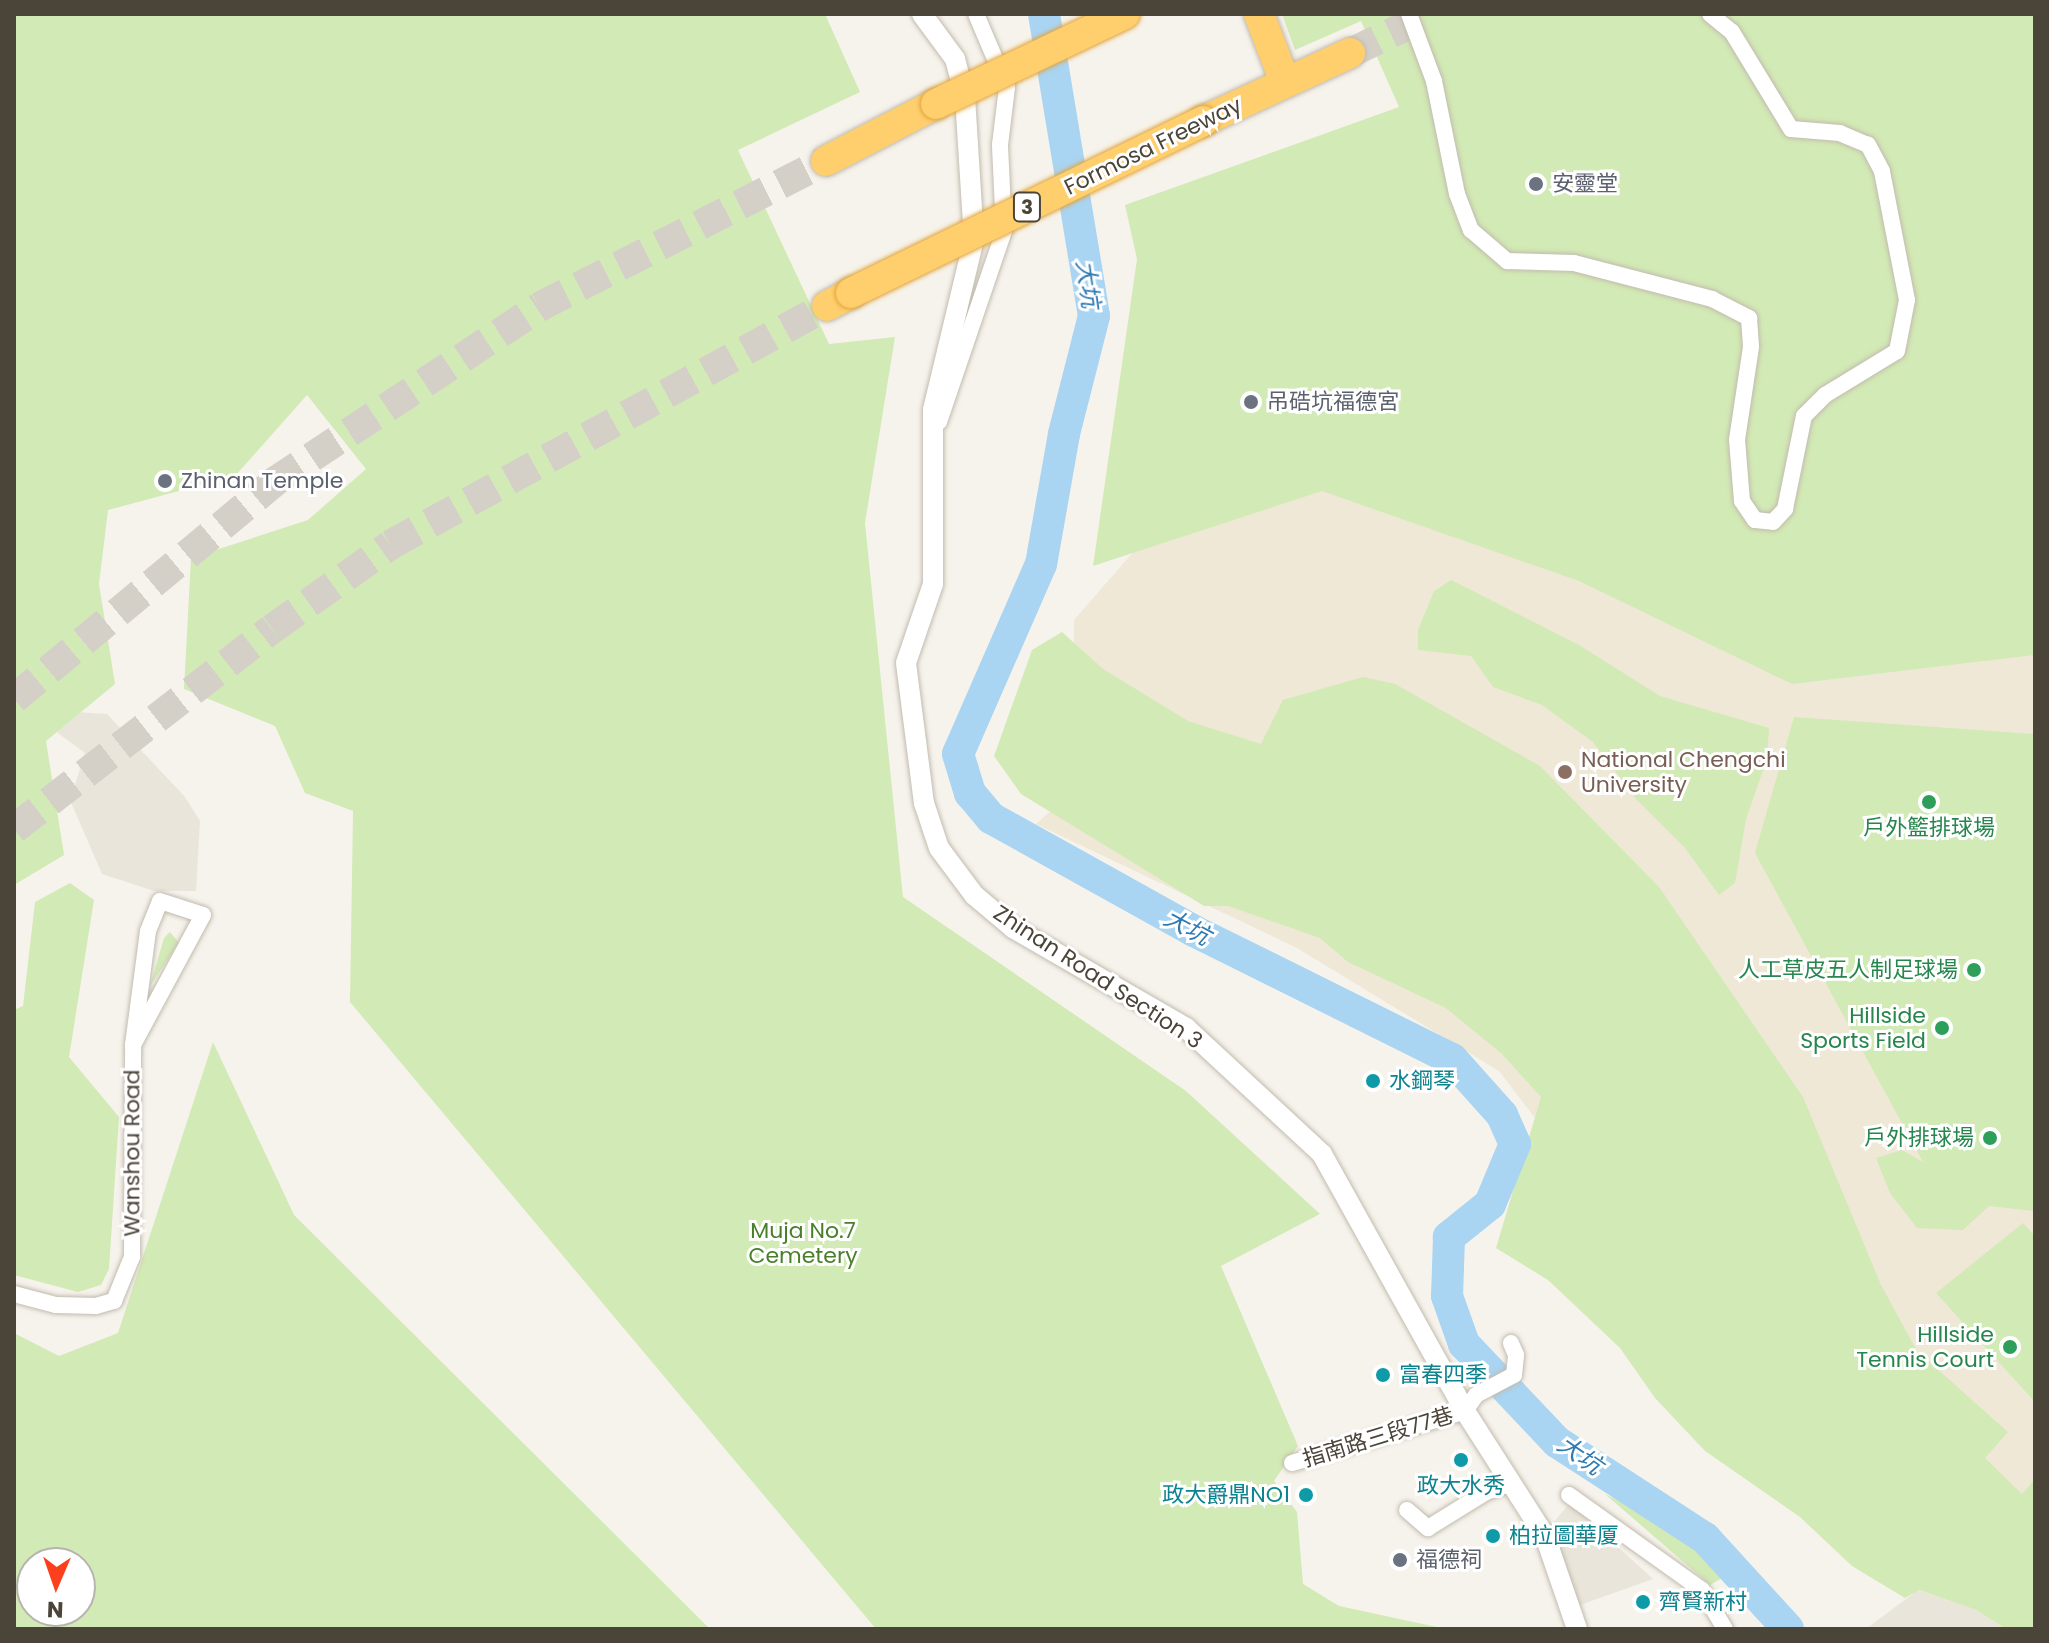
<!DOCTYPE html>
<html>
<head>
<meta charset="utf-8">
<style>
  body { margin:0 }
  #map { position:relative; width:2049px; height:1643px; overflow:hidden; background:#f6f3ec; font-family:Poppins,"Noto Sans TC",sans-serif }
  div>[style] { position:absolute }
  .residential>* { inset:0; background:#eae5da }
  .education>* { inset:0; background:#efe8d6 }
  .green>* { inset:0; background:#d2eab5 }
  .river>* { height:32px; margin:-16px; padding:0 16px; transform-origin:16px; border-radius:16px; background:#a9d4f2 }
  .motorway-tunnel>* { height:30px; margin-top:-15px; transform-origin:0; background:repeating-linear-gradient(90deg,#d4d0c8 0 30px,transparent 0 45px) }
  .roads { filter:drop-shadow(0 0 2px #c2bbae) drop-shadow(0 0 2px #c2bbae) }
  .minor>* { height:16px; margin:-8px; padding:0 8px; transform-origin:8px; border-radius:8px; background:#fff }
  .tertiary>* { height:20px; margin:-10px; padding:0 10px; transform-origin:10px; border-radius:10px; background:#fff }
  .motorway>* { height:30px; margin:-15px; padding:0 15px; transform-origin:15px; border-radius:15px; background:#ffcf6e }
  .bridges { filter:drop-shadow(0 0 2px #e0a43c) drop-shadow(0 0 2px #e0a43c) }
  .motorway-bridge>* { height:30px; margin:-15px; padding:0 15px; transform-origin:15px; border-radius:15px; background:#ffcf6e }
  .dots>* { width:22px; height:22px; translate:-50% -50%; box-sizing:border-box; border:4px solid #fff; border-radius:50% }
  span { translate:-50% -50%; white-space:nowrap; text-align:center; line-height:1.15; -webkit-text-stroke:6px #fff; paint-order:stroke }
  .shield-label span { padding:2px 6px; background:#fff; border:2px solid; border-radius:6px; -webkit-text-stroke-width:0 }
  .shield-label { font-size:20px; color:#4b4439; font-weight:700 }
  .street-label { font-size:22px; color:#4b4439 }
  .worship-label { font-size:22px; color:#5b616d }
  .left { translate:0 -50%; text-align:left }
  .education-label { font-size:22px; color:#785e54 }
  .leisure-label { font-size:22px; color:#27864d }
  .right { translate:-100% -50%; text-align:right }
  .culture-label { font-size:22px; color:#0d838f }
  .park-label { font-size:22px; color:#4a7f2a }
  .water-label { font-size:24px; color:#2e7ab2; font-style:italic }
  .frame { position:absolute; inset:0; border:16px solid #4b4439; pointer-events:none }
  .north { position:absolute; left:16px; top:1547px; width:80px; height:80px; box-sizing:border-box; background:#fff; border:2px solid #b7b4b0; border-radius:50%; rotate:182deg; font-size:22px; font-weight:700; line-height:32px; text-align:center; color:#4b4439 }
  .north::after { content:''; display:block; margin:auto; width:28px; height:36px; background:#fc3f1d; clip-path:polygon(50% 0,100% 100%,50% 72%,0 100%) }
</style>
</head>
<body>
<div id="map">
  <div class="residential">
    <div style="clip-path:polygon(61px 711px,107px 714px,185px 797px,200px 821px,196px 891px,154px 891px,102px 874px,70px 800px,85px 753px,50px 727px)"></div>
    <div style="clip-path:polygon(1570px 1503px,1653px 1579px,1580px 1605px,1546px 1531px)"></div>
    <div style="clip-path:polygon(1918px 1590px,1976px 1610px,2006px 1629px,1866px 1629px)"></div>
  </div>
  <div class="education">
    <div style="clip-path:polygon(2035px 14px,2035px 1567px,1551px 1139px,1499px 1071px,1297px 948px,1036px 824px,1153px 720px,1074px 663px,1074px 620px,1243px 426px)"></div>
  </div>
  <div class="green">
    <div style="clip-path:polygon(14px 14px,825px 14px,860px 92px,738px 150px,829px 344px,895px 337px,865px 523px,903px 897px,1186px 1091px,1320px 1214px,1221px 1266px,1298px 1446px,1274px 1481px,1297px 1512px,1303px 1584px,1339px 1606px,1446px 1629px,876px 1629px,350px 1002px,353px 811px,305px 793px,275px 726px,184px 689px,191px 558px,308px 520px,366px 469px,307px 395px,235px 476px,108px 510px,99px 584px,115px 684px,46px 741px,64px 855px,14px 885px)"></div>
    <div style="clip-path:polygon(1282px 14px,2035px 14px,2035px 655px,1792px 684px,1579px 581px,1322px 491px,1093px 566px,1137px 259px,1125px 205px,1399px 107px,1361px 21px,1295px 50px)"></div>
    <div style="clip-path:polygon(1451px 580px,1579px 645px,1660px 696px,1769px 728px,1767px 759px,1746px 819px,1735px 883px,1719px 895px,1685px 848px,1636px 799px,1593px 742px,1542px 705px,1493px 687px,1471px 656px,1418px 650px,1418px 630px,1434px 591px)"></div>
    <div style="clip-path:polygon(1062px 632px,1103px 669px,1188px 721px,1261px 744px,1283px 700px,1363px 677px,1395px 684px,1540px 766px,1659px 887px,1803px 1097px,1881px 1285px,1917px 1351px,2008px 1432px,1985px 1458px,2022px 1494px,2035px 1479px,2035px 1629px,2006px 1629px,1976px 1610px,1919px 1590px,1905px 1598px,1852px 1566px,1800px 1517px,1705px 1451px,1655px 1398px,1620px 1348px,1548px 1280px,1496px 1248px,1541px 1097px,1502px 1054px,1446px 1008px,1348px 962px,1320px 938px,1228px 906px,1204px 906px,1021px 794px,994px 756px,1032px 650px)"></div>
    <div style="clip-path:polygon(1794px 717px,2035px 734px,2035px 1211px,1989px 1206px,1963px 1230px,1917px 1228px,1890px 1193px,1876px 1158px,1902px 1150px,1923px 1162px,1755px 853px)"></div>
    <div style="clip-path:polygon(70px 883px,94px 900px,69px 1057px,119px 1117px,109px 1269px,101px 1285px,78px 1292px,14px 1275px,14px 1010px,23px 1006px,35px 902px)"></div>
    <div style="clip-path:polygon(170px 932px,179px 943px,150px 986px,164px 938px)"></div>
    <div style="clip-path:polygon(evenodd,213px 1042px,294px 1215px,710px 1629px,14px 1629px,14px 1333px,59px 1356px,118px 1333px,213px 1042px,32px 1563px,80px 1563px,80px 1611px,32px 1611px,32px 1563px)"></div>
    <div style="clip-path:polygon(2023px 1223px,2035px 1236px,2035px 1402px,1936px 1293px)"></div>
    <div style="clip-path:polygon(1605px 1494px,1679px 1531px,1729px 1574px,1710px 1585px)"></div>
  </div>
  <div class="river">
    <div style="left:1044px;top:14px;width:306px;rotate:80.6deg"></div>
    <div style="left:1094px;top:316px;width:122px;rotate:104.3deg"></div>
    <div style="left:1064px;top:434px;width:132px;rotate:100deg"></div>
    <div style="left:1041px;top:564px;width:207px;rotate:113.6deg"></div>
    <div style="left:958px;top:754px;width:41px;rotate:72.9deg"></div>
    <div style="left:970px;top:793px;width:33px;rotate:50deg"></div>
    <div style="left:991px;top:818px;width:232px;rotate:29.1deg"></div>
    <div style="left:1194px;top:931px;width:288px;rotate:26.4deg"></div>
    <div style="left:1452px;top:1059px;width:75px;rotate:48.2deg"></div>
    <div style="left:1502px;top:1115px;width:32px;rotate:66deg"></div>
    <div style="left:1515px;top:1144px;width:65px;rotate:112.6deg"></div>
    <div style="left:1490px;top:1204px;width:53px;rotate:141.2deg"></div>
    <div style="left:1449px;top:1237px;width:59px;rotate:91.9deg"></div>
    <div style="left:1447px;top:1296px;width:51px;rotate:70.5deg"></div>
    <div style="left:1464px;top:1344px;width:135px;rotate:46.5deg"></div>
    <div style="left:1557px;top:1442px;width:176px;rotate:33deg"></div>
    <div style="left:1705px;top:1538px;width:123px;rotate:47.6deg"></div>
  </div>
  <div class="motorway-tunnel">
    <div style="left:1350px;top:53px;width:90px;rotate:-25.7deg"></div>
    <div style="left:14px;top:699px;width:339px;rotate:-39.8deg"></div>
    <div style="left:274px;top:482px;width:318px;rotate:-33.4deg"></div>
    <div style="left:539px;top:307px;width:322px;rotate:-27deg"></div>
    <div style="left:14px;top:829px;width:326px;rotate:-37.8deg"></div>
    <div style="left:272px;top:629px;width:145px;rotate:-35.4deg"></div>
    <div style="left:390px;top:545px;width:498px;rotate:-28.7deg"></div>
  </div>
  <div class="roads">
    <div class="minor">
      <div style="left:1409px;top:14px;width:72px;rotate:69.5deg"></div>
      <div style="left:1434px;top:81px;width:115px;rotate:78.5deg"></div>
      <div style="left:1457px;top:194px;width:39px;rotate:69deg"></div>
      <div style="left:1471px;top:230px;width:48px;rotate:40.7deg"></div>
      <div style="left:1507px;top:261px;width:67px;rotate:1.7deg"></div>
      <div style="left:1574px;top:263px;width:143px;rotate:14.6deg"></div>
      <div style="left:1712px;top:299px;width:42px;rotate:27.2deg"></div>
      <div style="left:1749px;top:318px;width:29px;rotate:86deg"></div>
      <div style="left:1751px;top:347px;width:94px;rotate:98.6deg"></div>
      <div style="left:1737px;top:440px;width:61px;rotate:85.3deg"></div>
      <div style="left:1742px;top:501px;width:23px;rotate:56deg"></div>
      <div style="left:1755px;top:520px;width:18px;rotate:6deg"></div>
      <div style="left:1773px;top:522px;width:18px;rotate:-47deg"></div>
      <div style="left:1785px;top:509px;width:95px;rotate:-78.5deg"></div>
      <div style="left:1804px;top:416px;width:30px;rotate:-45deg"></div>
      <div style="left:1825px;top:395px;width:84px;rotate:-31.4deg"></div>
      <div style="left:1897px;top:351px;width:52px;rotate:-78.9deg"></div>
      <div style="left:1907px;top:300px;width:131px;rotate:-101deg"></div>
      <div style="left:1882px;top:171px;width:30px;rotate:-118deg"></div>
      <div style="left:1868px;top:145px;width:30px;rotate:-157deg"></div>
      <div style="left:1840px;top:133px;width:49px;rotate:-175.3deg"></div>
      <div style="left:1791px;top:129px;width:114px;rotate:-121.3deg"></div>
      <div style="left:1732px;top:32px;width:28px;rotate:-141deg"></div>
      <div style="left:939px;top:422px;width:202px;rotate:-71.2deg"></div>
      <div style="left:1004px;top:231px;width:86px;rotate:-92.7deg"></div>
      <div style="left:1000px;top:145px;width:58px;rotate:-83.1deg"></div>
      <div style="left:1007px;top:87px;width:79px;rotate:-113deg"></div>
      <div style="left:14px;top:1294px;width:43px;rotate:14.7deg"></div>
      <div style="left:56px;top:1305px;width:40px;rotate:1.4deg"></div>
      <div style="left:96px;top:1306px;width:19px;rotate:-16deg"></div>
      <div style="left:114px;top:1301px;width:48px;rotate:-67.8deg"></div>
      <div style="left:132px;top:1257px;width:212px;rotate:-89.7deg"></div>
      <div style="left:133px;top:1045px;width:115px;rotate:-82.5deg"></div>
      <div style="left:148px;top:931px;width:32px;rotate:-68deg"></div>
      <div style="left:160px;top:901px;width:45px;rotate:18deg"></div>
      <div style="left:203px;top:915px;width:148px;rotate:118.3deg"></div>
      <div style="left:1292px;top:1463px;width:181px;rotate:-16.7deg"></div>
      <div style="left:1465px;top:1411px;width:19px;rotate:-55deg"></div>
      <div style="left:1476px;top:1395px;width:43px;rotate:-27.8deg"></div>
      <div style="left:1514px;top:1375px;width:20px;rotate:-84deg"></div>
      <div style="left:1516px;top:1355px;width:13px;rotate:-113deg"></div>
      <div style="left:1569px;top:1495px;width:163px;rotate:35.5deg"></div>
      <div style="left:1702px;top:1590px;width:45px;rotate:59.5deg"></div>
      <div style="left:1407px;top:1510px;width:28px;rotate:41deg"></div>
      <div style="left:1428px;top:1528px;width:68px;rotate:-31.8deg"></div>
      <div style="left:1486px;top:1492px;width:28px;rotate:-19deg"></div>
    </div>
    <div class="tertiary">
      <div style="left:922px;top:14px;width:56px;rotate:53.7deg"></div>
      <div style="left:955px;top:59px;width:39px;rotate:75deg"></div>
      <div style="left:965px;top:97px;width:142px;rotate:86.4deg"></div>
      <div style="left:974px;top:239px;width:176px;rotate:103.5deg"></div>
      <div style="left:933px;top:410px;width:174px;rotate:90deg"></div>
      <div style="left:933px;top:584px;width:83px;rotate:108.9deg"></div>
      <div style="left:906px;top:663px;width:141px;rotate:82.7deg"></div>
      <div style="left:924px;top:803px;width:47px;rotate:71.6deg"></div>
      <div style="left:939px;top:848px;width:59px;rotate:53.3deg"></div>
      <div style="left:974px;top:895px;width:51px;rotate:40.2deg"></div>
      <div style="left:1013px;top:928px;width:200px;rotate:30deg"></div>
      <div style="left:1186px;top:1028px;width:185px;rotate:42.8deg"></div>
      <div style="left:1322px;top:1154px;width:294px;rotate:60.9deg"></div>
      <div style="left:1465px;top:1411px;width:148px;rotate:57.4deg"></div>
      <div style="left:1545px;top:1536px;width:98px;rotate:71deg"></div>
    </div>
    <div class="motorway">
      <div style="left:1259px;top:14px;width:73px;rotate:69.1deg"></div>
      <div style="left:1203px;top:121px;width:162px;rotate:-24.8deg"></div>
      <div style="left:826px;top:161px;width:124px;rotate:-27.4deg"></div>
      <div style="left:827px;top:306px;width:27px;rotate:-28deg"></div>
    </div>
  </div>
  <div class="bridges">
    <div class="motorway-bridge">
      <div style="left:936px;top:104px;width:209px;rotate:-25.5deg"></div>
      <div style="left:851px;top:293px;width:392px;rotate:-26deg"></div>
    </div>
  </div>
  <div class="dots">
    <div style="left:1536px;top:184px;background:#6b7280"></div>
    <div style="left:1251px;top:402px;background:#6b7280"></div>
    <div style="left:165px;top:481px;background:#6b7280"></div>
    <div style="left:1565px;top:772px;background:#8d6e63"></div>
    <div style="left:1929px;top:802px;background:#2e9e5b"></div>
    <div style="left:1974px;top:970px;background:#2e9e5b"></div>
    <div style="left:1942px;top:1028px;background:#2e9e5b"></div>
    <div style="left:1373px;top:1081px;background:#0f9aa8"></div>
    <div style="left:1990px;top:1138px;background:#2e9e5b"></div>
    <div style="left:2010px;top:1347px;background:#2e9e5b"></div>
    <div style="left:1383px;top:1375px;background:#0f9aa8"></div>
    <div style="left:1461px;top:1460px;background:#0f9aa8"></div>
    <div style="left:1306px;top:1495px;background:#0f9aa8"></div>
    <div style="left:1493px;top:1536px;background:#0f9aa8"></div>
    <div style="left:1400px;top:1560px;background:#6b7280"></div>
    <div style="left:1643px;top:1602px;background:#0f9aa8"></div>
  </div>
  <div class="shield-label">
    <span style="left:1027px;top:207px">3</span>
  </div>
  <div class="street-label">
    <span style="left:1153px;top:146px;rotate:-26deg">Formosa Freeway</span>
    <span style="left:1098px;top:977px;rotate:33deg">Zhinan Road Section 3</span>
    <span style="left:132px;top:1153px;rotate:-90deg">Wanshou Road</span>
    <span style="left:1378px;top:1437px;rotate:-17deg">指南路三段77巷</span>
  </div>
  <div class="worship-label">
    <span class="left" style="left:1552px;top:184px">安靈堂</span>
    <span class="left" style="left:1267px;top:402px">吊硞坑福德宮</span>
    <span class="left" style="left:181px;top:481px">Zhinan Temple</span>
    <span class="left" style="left:1416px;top:1560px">福德祠</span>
  </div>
  <div class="education-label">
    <span class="left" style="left:1581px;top:772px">National Chengchi<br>University</span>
  </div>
  <div class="leisure-label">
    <span style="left:1929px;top:828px">戶外籃排球場</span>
    <span class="right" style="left:1958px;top:970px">人工草皮五人制足球場</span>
    <span class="right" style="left:1926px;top:1028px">Hillside<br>Sports Field</span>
    <span class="right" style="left:1974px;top:1138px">戶外排球場</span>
    <span class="right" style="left:1994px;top:1347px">Hillside<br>Tennis Court</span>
  </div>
  <div class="culture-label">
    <span class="left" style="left:1389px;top:1081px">水鋼琴</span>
    <span class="left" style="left:1399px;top:1375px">富春四季</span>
    <span style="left:1461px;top:1486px">政大水秀</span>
    <span class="right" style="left:1290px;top:1495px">政大爵鼎NO1</span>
    <span class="left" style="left:1509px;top:1536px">柏拉圖華厦</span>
    <span class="left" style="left:1659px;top:1602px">齊賢新村</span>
  </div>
  <div class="park-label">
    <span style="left:803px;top:1243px">Muja No.7<br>Cemetery</span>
  </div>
  <div class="water-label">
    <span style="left:1088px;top:284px;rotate:82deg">大坑</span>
    <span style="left:1187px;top:927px;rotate:28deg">大坑</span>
    <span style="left:1580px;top:1455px;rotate:35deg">大坑</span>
  </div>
  <div class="frame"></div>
  <div class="north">N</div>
</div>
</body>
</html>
